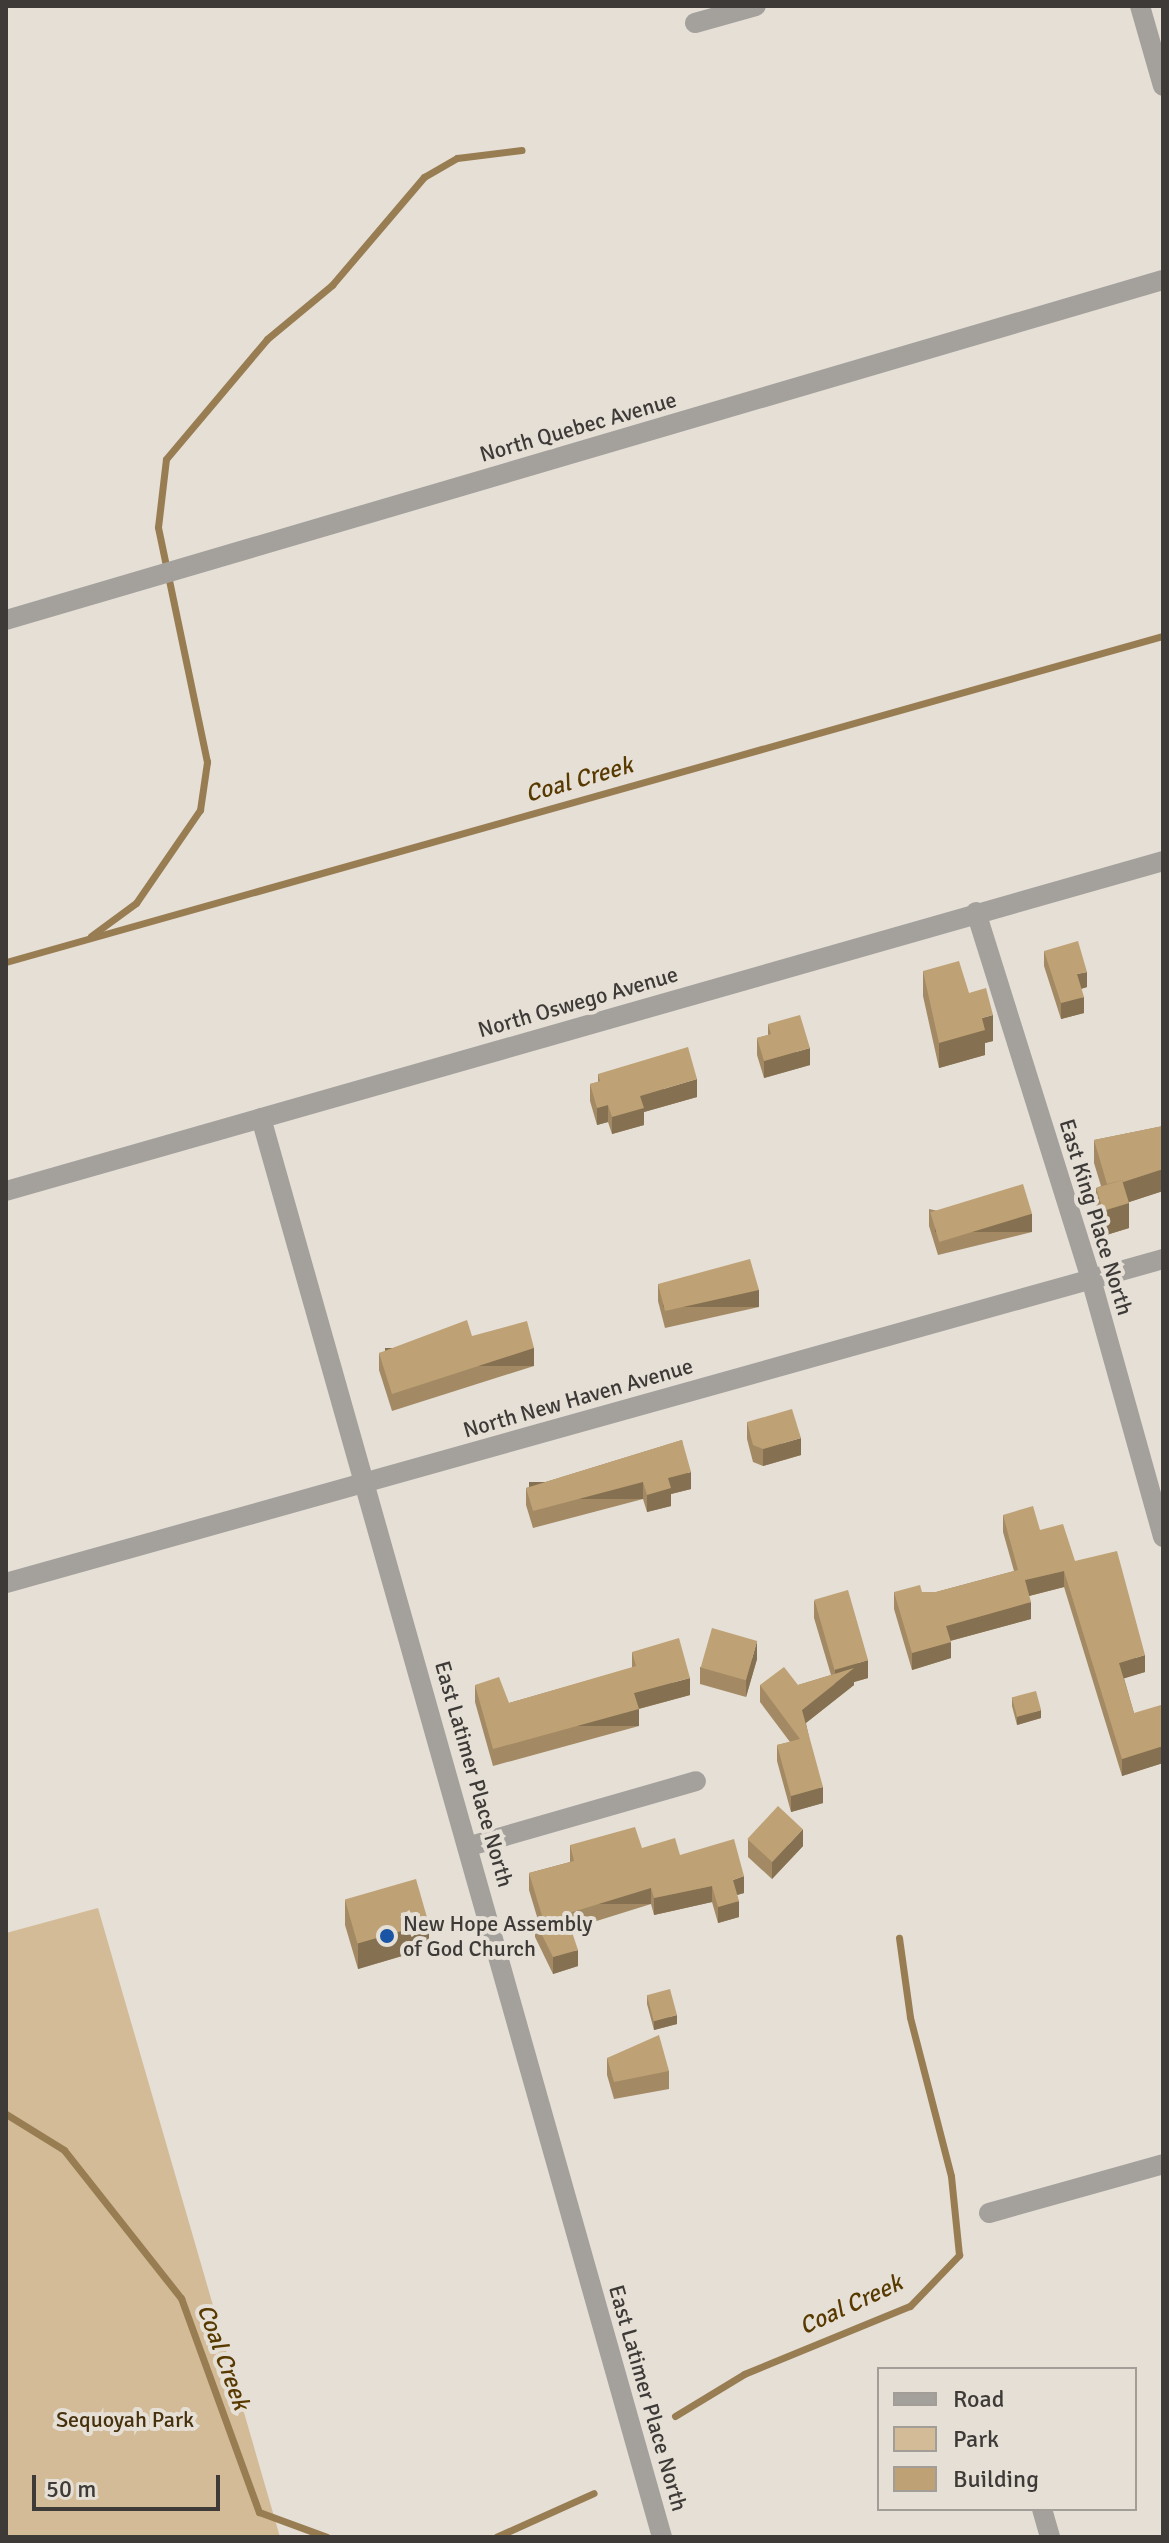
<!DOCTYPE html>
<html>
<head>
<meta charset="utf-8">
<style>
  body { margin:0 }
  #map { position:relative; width:1169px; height:2543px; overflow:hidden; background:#e5dfd6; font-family:Signika,sans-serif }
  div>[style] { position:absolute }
  .green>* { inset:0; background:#d3bb97 }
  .stream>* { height:7px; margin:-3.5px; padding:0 3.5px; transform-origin:3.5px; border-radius:3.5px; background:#997d52 }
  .street>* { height:20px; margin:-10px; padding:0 10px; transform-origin:10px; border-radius:10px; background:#a4a19d }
  .wall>* { inset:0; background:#a38a64 }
  .shaded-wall>* { inset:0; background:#857151; transform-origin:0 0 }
  .building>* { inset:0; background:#bea174; transform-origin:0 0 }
  .dots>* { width:22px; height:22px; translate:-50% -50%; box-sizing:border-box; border:4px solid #e5dfd6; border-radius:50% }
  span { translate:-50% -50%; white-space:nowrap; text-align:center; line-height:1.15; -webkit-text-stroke:8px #e5dfd6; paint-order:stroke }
  .street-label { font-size:22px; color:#3d3a37 }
  .poi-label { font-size:22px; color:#3d3a37 }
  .left { translate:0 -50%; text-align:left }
  .park-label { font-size:22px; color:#46310c }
  .water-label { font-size:24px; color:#583a00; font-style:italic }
  .frame { position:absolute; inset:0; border:8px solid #3d3a37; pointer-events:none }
  .legend { position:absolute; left:877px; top:2367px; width:260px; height:144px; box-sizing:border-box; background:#e5dfd6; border:2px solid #a29d96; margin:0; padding:10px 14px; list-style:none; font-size:24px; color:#3d3a37 }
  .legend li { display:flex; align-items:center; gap:16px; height:40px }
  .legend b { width:40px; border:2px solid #a29d96 }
  .scale { position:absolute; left:32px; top:2475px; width:188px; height:36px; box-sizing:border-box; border:4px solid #3d3a37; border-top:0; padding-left:10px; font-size:24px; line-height:28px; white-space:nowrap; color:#3d3a37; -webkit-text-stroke:6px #e5dfd6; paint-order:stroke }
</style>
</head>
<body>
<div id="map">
  <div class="green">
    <div style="clip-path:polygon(98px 1908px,280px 2537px,6px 2537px,6px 1933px)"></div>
  </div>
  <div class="stream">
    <div style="left:91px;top:936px;width:56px;rotate:-36.3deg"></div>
    <div style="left:136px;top:903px;width:113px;rotate:-55.5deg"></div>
    <div style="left:200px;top:810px;width:49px;rotate:-81.7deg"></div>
    <div style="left:207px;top:762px;width:240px;rotate:-101.8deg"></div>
    <div style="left:158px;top:527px;width:68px;rotate:-83.3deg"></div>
    <div style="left:166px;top:459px;width:157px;rotate:-49.9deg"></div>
    <div style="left:267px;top:339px;width:85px;rotate:-39.7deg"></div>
    <div style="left:332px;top:285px;width:142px;rotate:-49.6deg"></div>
    <div style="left:424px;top:177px;width:38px;rotate:-30deg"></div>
    <div style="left:457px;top:158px;width:65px;rotate:-7deg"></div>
    <div style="left:6px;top:962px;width:1202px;rotate:-15.74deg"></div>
    <div style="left:6px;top:2114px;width:68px;rotate:31.8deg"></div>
    <div style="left:64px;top:2150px;width:189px;rotate:51.7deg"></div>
    <div style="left:181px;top:2298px;width:228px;rotate:70deg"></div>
    <div style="left:259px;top:2512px;width:72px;rotate:20.2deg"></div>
    <div style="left:675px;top:2416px;width:81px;rotate:-31.3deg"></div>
    <div style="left:744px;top:2374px;width:179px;rotate:-22.3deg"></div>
    <div style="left:910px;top:2306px;width:71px;rotate:-46.1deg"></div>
    <div style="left:959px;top:2255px;width:79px;rotate:-95.8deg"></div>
    <div style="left:951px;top:2176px;width:164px;rotate:-104.5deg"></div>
    <div style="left:910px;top:2017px;width:80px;rotate:-97.9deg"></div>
    <div style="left:496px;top:2537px;width:107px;rotate:-24.2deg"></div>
  </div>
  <div class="street">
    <div style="left:1140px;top:6px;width:83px;rotate:74deg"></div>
    <div style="left:695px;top:23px;width:63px;rotate:-15.6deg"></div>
    <div style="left:6px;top:620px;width:1206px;rotate:-16.38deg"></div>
    <div style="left:976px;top:912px;width:385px;rotate:72.6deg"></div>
    <div style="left:1091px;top:1279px;width:268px;rotate:74.4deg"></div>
    <div style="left:261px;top:1118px;width:1475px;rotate:74.22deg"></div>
    <div style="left:6px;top:1191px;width:1203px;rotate:-15.92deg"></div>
    <div style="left:6px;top:1583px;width:1202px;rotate:-15.64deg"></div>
    <div style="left:470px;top:1846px;width:235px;rotate:-16deg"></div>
    <div style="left:989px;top:2213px;width:181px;rotate:-15.7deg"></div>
    <div style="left:1042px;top:2509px;width:29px;rotate:74deg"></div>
  </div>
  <div class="wall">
    <div style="clip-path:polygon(1044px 951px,1087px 987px,1081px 989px,1084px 1013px,1061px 1019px,1044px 966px)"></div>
    <div style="clip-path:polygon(923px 971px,969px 993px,993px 1041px,985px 1043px,985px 1055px,939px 1068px,923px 996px)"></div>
    <div style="clip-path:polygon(768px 1024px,810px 1065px,764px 1078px,757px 1055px,757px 1038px,768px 1035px)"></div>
    <div style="clip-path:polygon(598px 1074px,697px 1097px,644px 1112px,644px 1125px,612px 1134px,608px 1122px,597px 1125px,590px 1101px,590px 1084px,598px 1082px)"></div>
    <div style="clip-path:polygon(1163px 1126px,1163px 1191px,1129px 1202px,1129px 1228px,1103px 1236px,1096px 1213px,1096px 1188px,1101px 1186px,1094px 1163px,1094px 1140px)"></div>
    <div style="clip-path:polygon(929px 1209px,1032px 1232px,938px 1255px,929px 1226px)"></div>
    <div style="clip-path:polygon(658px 1284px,759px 1307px,665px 1328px,658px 1301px)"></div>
    <div style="clip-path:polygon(472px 1336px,534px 1366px,392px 1411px,379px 1370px,379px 1353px)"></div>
    <div style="clip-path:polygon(747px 1422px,801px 1455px,763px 1466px,753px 1462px,747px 1439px)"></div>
    <div style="clip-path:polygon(682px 1440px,691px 1489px,671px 1494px,671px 1506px,647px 1512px,643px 1499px,533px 1528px,526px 1505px,526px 1488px)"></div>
    <div style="clip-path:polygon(1003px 1515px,1040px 1530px,1075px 1561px,1145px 1672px,1124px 1678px,1134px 1713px,1163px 1712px,1163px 1763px,1122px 1776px,1064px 1587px,1029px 1596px,1031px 1619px,950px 1641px,951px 1658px,912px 1670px,894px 1609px,894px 1592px,936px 1592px,1014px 1571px,1003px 1532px)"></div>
    <div style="clip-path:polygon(814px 1600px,868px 1678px,854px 1682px,854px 1685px,806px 1723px,823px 1803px,791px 1812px,777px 1761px,777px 1745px,790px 1742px,760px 1702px,760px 1685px,798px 1685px,831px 1675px,814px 1618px)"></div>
    <div style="clip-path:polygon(632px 1652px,690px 1695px,639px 1709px,639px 1726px,493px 1766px,475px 1702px,475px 1685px,509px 1703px,632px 1668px)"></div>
    <div style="clip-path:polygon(757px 1659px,746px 1697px,700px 1684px,700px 1667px)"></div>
    <div style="clip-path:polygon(1012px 1697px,1041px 1718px,1017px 1725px,1012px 1706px)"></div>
    <div style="clip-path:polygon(748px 1840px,803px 1846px,772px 1879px,748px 1857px)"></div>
    <div style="clip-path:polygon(570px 1845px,642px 1848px,680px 1855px,744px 1893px,737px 1895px,739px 1917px,718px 1923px,712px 1902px,654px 1915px,651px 1904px,571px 1929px,578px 1966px,553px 1974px,535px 1937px,535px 1921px,538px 1920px,529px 1890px,529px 1873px,570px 1862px)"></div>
    <div style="clip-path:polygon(345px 1900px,429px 1948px,358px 1969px,345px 1925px)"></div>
    <div style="clip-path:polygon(647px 1995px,677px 2024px,654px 2030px,647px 2004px)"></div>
    <div style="clip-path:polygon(607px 2058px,669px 2071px,669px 2089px,614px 2099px,607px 2075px)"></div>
  </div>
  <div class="shaded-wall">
    <div style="clip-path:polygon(1087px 972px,1087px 987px,1077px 990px,1077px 974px)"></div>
    <div style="clip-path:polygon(1084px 997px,1084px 1013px,1061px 1019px,1061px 1003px)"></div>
    <div style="clip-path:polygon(993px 1015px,993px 1041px,985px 1043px,985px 1055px,939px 1068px,939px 1043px,982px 1018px)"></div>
    <div style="clip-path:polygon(810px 1048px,810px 1065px,764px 1078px,764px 1061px)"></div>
    <div style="clip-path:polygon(697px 1079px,697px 1097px,644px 1112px,644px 1125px,612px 1134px,612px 1117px,640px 1096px)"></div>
    <div style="clip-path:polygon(608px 1105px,608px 1122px,597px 1125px,597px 1108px)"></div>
    <div style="clip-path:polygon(1163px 1169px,1163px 1191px,1108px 1209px,1108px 1187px)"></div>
    <div style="clip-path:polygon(1129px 1203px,1129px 1228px,1103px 1236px,1103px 1211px)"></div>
    <div style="left:1032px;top:1214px;width:18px;height:97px;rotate:90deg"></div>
    <div style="left:759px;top:1290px;width:17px;height:96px;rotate:90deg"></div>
    <div style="left:534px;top:1348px;width:18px;height:149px;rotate:90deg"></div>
    <div style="clip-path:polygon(801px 1438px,801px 1455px,763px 1466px,763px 1449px)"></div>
    <div style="clip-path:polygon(691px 1472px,691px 1489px,671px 1494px,671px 1506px,647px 1512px,647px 1495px,668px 1478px)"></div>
    <div style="left:643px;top:1482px;width:17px;height:114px;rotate:90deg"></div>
    <div style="clip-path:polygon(1064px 1571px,1064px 1587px,1025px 1597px,1025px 1580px)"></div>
    <div style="clip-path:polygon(1031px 1602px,1031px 1619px,946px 1642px,946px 1626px)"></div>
    <div style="clip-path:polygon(757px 1641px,757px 1659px,746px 1697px,746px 1680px)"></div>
    <div style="clip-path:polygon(951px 1642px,951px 1658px,912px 1670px,912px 1653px)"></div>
    <div style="clip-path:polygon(1145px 1655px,1145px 1672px,1119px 1680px,1119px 1663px)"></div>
    <div style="clip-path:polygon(868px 1660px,868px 1678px,854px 1682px,854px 1685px,802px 1726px,802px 1710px,835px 1684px,835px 1670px)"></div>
    <div style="clip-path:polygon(690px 1678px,690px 1695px,634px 1710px,634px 1693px)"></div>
    <div style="left:639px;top:1709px;width:17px;height:151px;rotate:90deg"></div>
    <div style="clip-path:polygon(1041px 1710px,1041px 1718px,1017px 1725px,1017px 1717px)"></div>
    <div style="clip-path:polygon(1163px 1746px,1163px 1763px,1122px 1776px,1122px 1759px)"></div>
    <div style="clip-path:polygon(823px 1787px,823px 1803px,791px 1812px,791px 1796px)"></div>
    <div style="clip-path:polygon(803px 1829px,803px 1846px,772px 1879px,772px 1862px)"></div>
    <div style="clip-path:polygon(744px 1876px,744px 1893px,733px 1896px,733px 1880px)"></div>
    <div style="clip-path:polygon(712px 1886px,712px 1902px,654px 1915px,654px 1898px)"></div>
    <div style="left:651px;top:1888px;width:16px;height:89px;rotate:90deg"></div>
    <div style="clip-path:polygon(739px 1901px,739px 1917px,718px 1923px,718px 1907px)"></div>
    <div style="clip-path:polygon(429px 1923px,429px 1948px,358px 1969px,358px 1943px)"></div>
    <div style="clip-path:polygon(578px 1950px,578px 1966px,553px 1974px,553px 1957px)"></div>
    <div style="clip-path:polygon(677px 2015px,677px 2024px,654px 2030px,654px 2021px)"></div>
  </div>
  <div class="building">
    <div style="clip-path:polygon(1078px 941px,1087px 972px,1077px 974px,1084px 997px,1061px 1003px,1044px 951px)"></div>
    <div style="clip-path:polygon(959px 961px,969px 993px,986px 988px,993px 1015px,982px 1018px,985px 1030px,939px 1043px,923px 971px)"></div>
    <div style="clip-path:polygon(800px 1015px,810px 1048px,764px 1061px,757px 1038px,771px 1034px,768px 1024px)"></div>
    <div style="clip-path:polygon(688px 1047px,697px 1079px,640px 1096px,644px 1108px,612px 1117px,608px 1105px,597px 1108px,590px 1084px,600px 1081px,598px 1074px)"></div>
    <div style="clip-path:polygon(1163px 1126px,1163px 1169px,1123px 1182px,1122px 1180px,1107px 1184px,1094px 1140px)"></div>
    <div style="left:1122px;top:1180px;width:24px;height:27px;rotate:73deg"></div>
    <div style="left:1023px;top:1184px;width:31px;height:97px;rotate:73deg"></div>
    <div style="clip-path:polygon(750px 1259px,759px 1290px,665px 1311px,658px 1284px)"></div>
    <div style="clip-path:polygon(467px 1320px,472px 1336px,527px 1321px,534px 1348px,392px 1394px,379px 1353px)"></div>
    <div style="clip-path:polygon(792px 1409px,801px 1438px,763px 1449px,753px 1445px,747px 1422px)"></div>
    <div style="clip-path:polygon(682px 1440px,691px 1472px,668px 1478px,671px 1488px,647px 1495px,643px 1482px,533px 1511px,526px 1488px)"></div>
    <div style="clip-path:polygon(1033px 1506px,1040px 1530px,1063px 1524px,1075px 1561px,1117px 1551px,1145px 1655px,1119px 1663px,1134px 1713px,1161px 1705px,1163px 1712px,1163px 1746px,1122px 1759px,1064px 1571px,1025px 1580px,1031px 1602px,946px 1626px,951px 1642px,912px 1653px,894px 1592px,920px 1585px,922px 1592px,936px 1592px,1018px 1570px,1003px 1515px)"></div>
    <div style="left:848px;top:1590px;width:73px;height:35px;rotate:74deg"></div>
    <div style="left:712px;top:1628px;width:47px;height:41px;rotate:16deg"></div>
    <div style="clip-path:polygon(679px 1638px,690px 1678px,634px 1693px,639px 1709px,493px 1749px,475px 1685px,499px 1677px,509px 1703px,636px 1666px,632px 1652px)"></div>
    <div style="clip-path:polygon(784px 1667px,798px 1685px,854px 1668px,802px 1710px,823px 1787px,791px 1796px,777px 1745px,800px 1739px,760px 1685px)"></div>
    <div style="left:1036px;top:1691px;width:20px;height:25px;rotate:75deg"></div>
    <div style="left:778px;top:1806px;width:34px;height:45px;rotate:43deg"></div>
    <div style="clip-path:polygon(635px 1827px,642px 1848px,675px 1838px,680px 1855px,734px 1839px,744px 1876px,733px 1880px,739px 1901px,718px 1907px,712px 1886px,654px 1898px,651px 1888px,566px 1914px,578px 1950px,553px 1957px,535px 1921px,543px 1919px,529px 1873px,574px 1861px,570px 1845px)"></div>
    <div style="left:416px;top:1879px;width:46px;height:74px;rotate:74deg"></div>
    <div style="left:670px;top:1989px;width:27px;height:24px;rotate:75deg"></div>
    <div style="clip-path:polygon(659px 2035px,669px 2071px,614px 2082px,607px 2058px)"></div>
  </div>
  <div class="dots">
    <div style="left:387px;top:1936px;background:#1954a5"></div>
  </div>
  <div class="street-label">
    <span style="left:578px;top:427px;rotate:-16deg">North Quebec Avenue</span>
    <span style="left:578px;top:1002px;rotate:-16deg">North Oswego Avenue</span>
    <span style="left:1096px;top:1217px;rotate:73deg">East King Place North</span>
    <span style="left:578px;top:1398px;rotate:-16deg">North New Haven Avenue</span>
    <span style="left:474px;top:1774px;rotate:74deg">East Latimer Place North</span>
    <span style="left:648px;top:2398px;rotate:74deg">East Latimer Place North</span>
  </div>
  <div class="poi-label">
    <span class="left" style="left:403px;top:1936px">New Hope Assembly<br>of God Church</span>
  </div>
  <div class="park-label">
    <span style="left:125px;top:2420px">Sequoyah Park</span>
  </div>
  <div class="water-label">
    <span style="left:579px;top:780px;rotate:-16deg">Coal Creek</span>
    <span style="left:851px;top:2305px;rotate:-25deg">Coal Creek</span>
    <span style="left:223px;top:2357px;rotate:70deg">Coal Creek</span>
  </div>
  <div class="frame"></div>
  <ul class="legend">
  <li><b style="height:10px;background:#a4a19d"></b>Road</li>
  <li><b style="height:22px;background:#d3bb97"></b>Park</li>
  <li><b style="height:22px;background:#bea174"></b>Building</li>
  </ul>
  <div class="scale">50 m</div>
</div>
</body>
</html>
